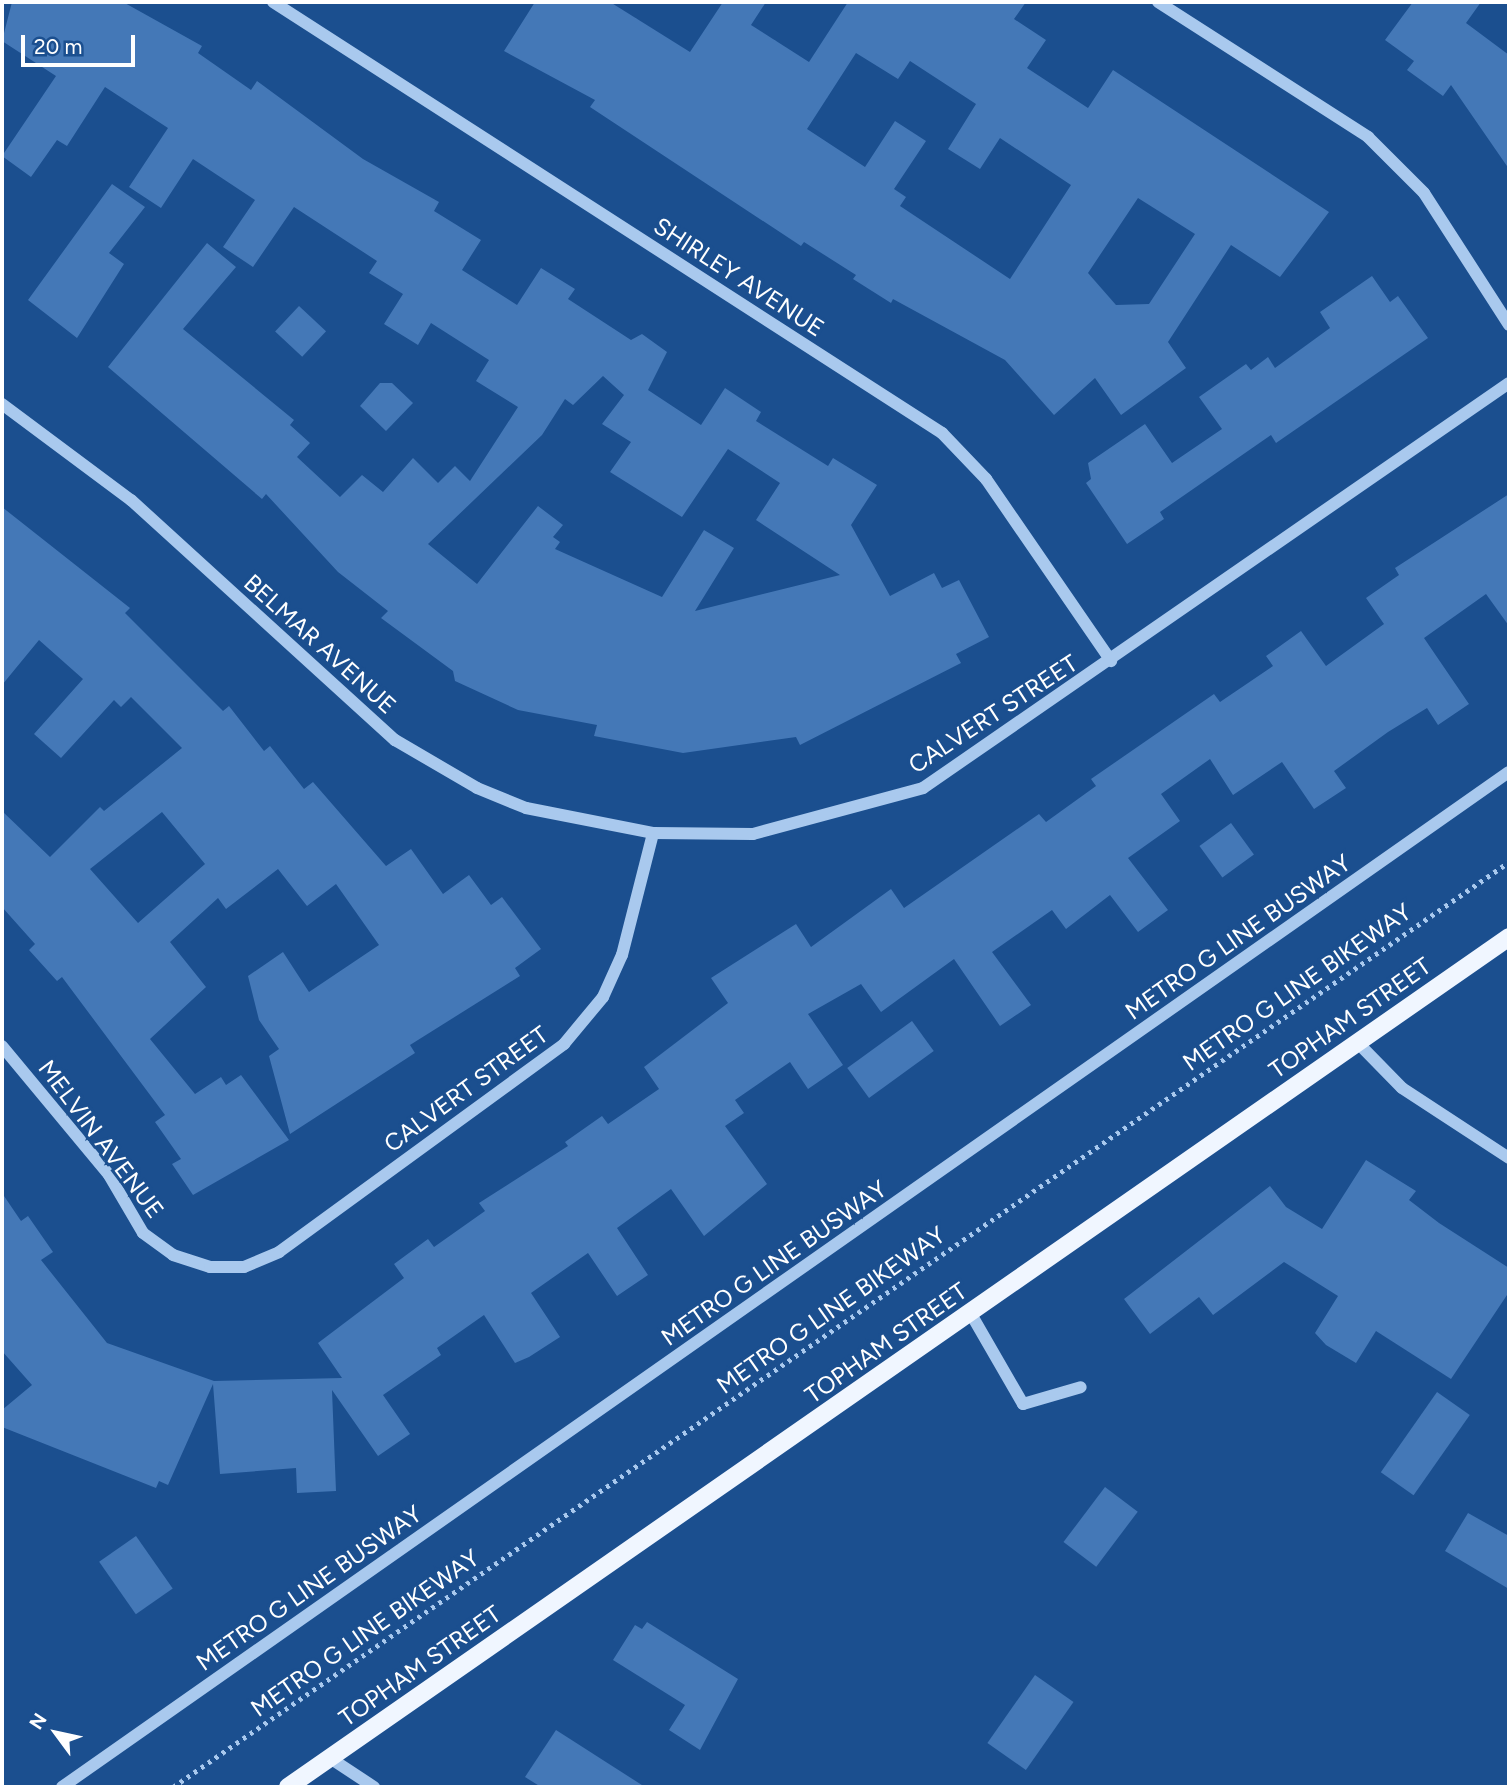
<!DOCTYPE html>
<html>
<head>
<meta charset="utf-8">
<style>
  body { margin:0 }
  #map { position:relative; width:1511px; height:1789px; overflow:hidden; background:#1b4f8f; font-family:Figtree,sans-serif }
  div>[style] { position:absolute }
  .building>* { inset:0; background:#4478b7; transform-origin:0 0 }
  .path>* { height:4.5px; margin-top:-2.25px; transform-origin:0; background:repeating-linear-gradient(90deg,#a9c9ee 0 3.5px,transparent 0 8.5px) }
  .minor>* { height:12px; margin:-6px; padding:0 6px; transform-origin:6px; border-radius:6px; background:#a9c9ee }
  .major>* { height:18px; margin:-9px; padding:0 9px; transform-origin:9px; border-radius:9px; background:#f0f6ff }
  span { translate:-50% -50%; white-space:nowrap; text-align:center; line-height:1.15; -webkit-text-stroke:6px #1b4f8f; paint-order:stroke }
  .street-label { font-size:24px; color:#fff }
  .frame { position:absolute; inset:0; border:4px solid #fff; pointer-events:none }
  .north { position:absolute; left:21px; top:1698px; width:70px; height:70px; -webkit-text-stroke:5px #1b4f8f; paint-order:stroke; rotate:303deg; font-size:19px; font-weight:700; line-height:28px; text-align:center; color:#fff }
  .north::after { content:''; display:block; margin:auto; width:24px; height:32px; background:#fff; clip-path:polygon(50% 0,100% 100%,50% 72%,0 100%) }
  .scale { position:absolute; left:21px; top:35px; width:114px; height:32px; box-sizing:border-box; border:4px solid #fff; border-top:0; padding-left:9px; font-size:21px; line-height:24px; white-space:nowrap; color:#fff; -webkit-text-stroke:5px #1b4f8f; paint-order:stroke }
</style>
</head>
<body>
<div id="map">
  <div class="building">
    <div style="clip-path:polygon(evenodd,12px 2px,123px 2px,202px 46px,198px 53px,251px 90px,257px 81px,363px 159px,439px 202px,434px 211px,481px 240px,462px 270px,517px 305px,541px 268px,575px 289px,568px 299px,631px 340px,642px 334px,667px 352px,648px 390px,701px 425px,725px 388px,761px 412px,756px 421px,828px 466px,833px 458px,877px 485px,851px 525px,890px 596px,934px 573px,942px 588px,959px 580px,989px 637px,956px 654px,961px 663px,800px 745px,796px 737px,683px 753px,594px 736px,597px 725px,518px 710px,455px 681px,453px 671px,381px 618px,388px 611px,338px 572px,266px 494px,262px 499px,108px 367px,207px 243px,236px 267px,183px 329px,294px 420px,290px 425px,310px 443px,297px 457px,340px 497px,362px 475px,383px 492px,413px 458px,438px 483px,455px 466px,470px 481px,518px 407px,476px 381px,489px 360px,431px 323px,418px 345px,384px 324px,403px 294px,369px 273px,377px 261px,294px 207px,253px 267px,223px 247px,255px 200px,193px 159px,161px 208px,129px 187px,168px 128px,105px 87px,67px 146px,57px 140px,31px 177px,2px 156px,56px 76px,2px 41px,12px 2px,603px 376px,624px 395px,602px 424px,631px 442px,610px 472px,682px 517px,728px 449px,780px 483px,756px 520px,840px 575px,695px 611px,734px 548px,704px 530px,662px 597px,555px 549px,560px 542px,553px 537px,563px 525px,538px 506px,477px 584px,428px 544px,542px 435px,565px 399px,573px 405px,603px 376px)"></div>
    <div style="clip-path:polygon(evenodd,535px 2px,610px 2px,690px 52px,723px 2px,766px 2px,751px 25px,809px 62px,848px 2px,1026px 2px,1014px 19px,1046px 40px,1027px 68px,1088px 108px,1113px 70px,1329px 212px,1280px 277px,1231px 245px,1168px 342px,1186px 368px,1121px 415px,1095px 378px,1054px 415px,1005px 360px,893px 299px,891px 303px,853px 279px,856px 275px,804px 242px,801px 246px,590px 107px,595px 100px,504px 51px,535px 2px,856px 53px,898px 79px,910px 61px,976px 104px,948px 149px,980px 169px,1000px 138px,1071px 185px,1010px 279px,900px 206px,906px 197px,894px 189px,926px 141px,895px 121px,865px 167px,807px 129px,856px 53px,535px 2px,1138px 198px,1195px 234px,1149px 304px,1116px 305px,1088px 273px,1138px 198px)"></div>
    <div style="clip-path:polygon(1413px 2px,1481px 2px,1466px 23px,1509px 55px,1509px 169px,1451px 85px,1443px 96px,1407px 70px,1414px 61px,1385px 40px)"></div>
    <div style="clip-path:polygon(112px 184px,145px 207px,109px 253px,124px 264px,77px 338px,28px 300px)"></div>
    <div style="clip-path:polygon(1372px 276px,1390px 302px,1398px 296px,1428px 338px,1276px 443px,1271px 435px,1160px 512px,1164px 519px,1127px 544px,1086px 483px,1091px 479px,1088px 463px,1145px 424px,1172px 463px,1222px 429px,1199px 397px,1246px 364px,1251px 370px,1268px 357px,1275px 368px,1330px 328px,1320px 312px)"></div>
    <div style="left:299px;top:306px;width:37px;height:35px;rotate:43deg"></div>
    <div style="clip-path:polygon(380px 383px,392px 383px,413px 403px,386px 431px,360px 406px)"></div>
    <div style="clip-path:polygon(1509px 494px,1509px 626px,1486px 594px,1424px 638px,1469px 704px,1438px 725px,1427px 708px,1388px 732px,1334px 771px,1346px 788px,1314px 809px,1282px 762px,1233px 795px,1210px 759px,1161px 794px,1180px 821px,1128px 858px,1168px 910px,1138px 932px,1110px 895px,1066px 929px,1052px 910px,992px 952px,1031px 1005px,1000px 1026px,954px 959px,881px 1012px,861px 984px,808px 1014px,843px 1065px,808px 1089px,790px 1062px,735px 1100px,744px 1113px,725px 1126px,767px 1184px,704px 1236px,671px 1189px,617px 1228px,648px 1275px,617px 1296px,588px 1253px,531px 1293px,560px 1337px,529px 1357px,515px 1363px,484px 1315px,437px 1348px,441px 1355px,383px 1395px,410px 1434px,378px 1456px,332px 1390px,336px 1491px,297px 1493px,296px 1468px,220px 1474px,213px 1384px,168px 1485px,159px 1481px,156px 1488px,2px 1427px,2px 1410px,32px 1385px,2px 1351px,2px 1193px,21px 1221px,28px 1216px,53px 1252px,41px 1260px,107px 1343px,214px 1381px,342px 1378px,318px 1343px,404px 1278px,394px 1264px,428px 1239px,434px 1247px,485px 1211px,479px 1203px,568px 1146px,565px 1142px,602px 1116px,608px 1124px,659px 1089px,644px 1067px,728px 1003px,711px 978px,796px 924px,811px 947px,891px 889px,904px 908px,1039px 814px,1046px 822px,1096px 786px,1091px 779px,1214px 694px,1220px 702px,1273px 666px,1266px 656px,1301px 631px,1326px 666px,1384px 624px,1366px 598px,1399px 575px,1395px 568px)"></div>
    <div style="clip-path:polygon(evenodd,2px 507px,130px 608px,125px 613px,223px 711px,229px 706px,264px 751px,270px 746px,304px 789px,313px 782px,386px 866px,411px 849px,443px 894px,469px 875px,491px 905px,502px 897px,541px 949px,515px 968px,520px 976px,410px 1045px,415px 1053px,290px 1134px,269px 1056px,279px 1049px,259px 1020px,248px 976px,283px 952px,309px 992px,379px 945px,336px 884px,307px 906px,278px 869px,226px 909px,218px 898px,170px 942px,206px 987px,150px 1039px,195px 1094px,221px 1077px,226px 1085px,241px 1075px,289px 1140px,193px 1195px,172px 1164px,181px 1159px,155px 1122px,165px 1115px,62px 977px,57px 981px,29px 950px,35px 944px,2px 907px,2px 811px,50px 857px,100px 807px,104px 811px,182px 748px,131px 697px,121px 707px,114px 700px,61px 758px,34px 734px,83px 679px,39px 640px,2px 685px,2px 507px,162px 812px,205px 864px,138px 923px,90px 869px,162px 812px)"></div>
    <div style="left:1231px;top:823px;width:39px;height:39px;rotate:54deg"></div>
    <div style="left:912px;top:1021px;width:37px;height:80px;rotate:54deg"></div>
    <div style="clip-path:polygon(1366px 1160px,1416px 1191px,1409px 1200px,1439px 1223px,1509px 1268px,1509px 1292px,1451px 1379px,1376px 1331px,1356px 1363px,1326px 1345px,1315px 1333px,1338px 1296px,1284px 1262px,1213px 1315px,1199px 1297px,1150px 1334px,1124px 1299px,1270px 1186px,1286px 1207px,1322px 1229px)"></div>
    <div style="left:1437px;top:1392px;width:40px;height:98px;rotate:35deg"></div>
    <div style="left:1105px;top:1487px;width:41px;height:69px;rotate:37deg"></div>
    <div style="clip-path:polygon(1468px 1513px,1509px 1536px,1509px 1589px,1445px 1551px)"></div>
    <div style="left:136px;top:1536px;width:64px;height:45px;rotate:55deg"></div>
    <div style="clip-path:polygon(647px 1622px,738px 1679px,700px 1750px,669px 1730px,685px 1705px,613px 1660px,635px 1625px,642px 1629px)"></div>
    <div style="left:1035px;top:1675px;width:47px;height:83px;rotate:35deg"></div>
    <div style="clip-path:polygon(556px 1730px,645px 1787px,541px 1787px,525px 1777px)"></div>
  </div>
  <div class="path">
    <div style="left:173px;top:1787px;width:1625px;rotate:-34.7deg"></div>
  </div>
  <div class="minor">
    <div style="left:273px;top:2px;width:796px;rotate:32.79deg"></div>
    <div style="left:942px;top:433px;width:64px;rotate:46.3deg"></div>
    <div style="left:986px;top:479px;width:221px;rotate:55.5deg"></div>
    <div style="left:1158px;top:2px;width:250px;rotate:32.7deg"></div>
    <div style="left:1368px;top:137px;width:79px;rotate:45deg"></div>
    <div style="left:1424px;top:193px;width:157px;rotate:57.2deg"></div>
    <div style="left:2px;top:404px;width:161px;rotate:36.7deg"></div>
    <div style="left:131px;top:500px;width:357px;rotate:42.3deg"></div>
    <div style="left:395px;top:740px;width:95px;rotate:30.3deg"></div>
    <div style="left:477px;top:788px;width:53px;rotate:22.2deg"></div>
    <div style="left:526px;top:808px;width:129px;rotate:11.1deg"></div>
    <div style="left:653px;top:833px;width:100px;rotate:0.6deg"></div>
    <div style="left:753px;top:834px;width:176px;rotate:-15.1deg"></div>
    <div style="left:923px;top:788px;width:712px;rotate:-34.65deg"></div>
    <div style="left:1357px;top:1042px;width:64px;rotate:45.6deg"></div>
    <div style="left:1402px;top:1088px;width:128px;rotate:33.2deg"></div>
    <div style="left:2px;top:1046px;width:168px;rotate:50.3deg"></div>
    <div style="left:109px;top:1175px;width:67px;rotate:59.6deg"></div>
    <div style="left:143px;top:1233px;width:37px;rotate:36deg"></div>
    <div style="left:173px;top:1255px;width:39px;rotate:18deg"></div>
    <div style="left:210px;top:1267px;width:34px"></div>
    <div style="left:244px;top:1267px;width:38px;rotate:-23deg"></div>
    <div style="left:279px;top:1252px;width:353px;rotate:-36.1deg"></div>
    <div style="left:564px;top:1044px;width:61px;rotate:-50.3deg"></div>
    <div style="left:603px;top:997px;width:46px;rotate:-65.7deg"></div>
    <div style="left:622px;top:955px;width:126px;rotate:-75.7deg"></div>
    <div style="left:971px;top:1314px;width:104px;rotate:60deg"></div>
    <div style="left:1023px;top:1404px;width:60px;rotate:-16.3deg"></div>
    <div style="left:330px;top:1758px;width:53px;rotate:33.4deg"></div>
    <div style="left:62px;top:1787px;width:1767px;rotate:-35.05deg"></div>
  </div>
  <div class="major">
    <div style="left:288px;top:1787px;width:1488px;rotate:-34.84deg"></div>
  </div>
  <div class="street-label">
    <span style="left:739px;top:277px;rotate:33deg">SHIRLEY AVENUE</span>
    <span style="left:320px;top:644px;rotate:42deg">BELMAR AVENUE</span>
    <span style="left:993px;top:714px;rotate:-33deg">CALVERT STREET</span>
    <span style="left:1238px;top:937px;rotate:-35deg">METRO G LINE BUSWAY</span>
    <span style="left:1297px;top:987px;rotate:-35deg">METRO G LINE BIKEWAY</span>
    <span style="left:1350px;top:1018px;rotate:-35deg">TOPHAM STREET</span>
    <span style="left:466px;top:1089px;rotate:-36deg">CALVERT STREET</span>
    <span style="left:101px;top:1139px;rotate:53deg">MELVIN AVENUE</span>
    <span style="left:774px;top:1263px;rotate:-35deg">METRO G LINE BUSWAY</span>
    <span style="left:831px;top:1310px;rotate:-35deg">METRO G LINE BIKEWAY</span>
    <span style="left:886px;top:1343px;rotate:-35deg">TOPHAM STREET</span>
    <span style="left:309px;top:1588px;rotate:-35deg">METRO G LINE BUSWAY</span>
    <span style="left:365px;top:1633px;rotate:-35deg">METRO G LINE BIKEWAY</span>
    <span style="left:420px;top:1666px;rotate:-35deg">TOPHAM STREET</span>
  </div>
  <div class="frame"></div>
  <div class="north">N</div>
  <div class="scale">20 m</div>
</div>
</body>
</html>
